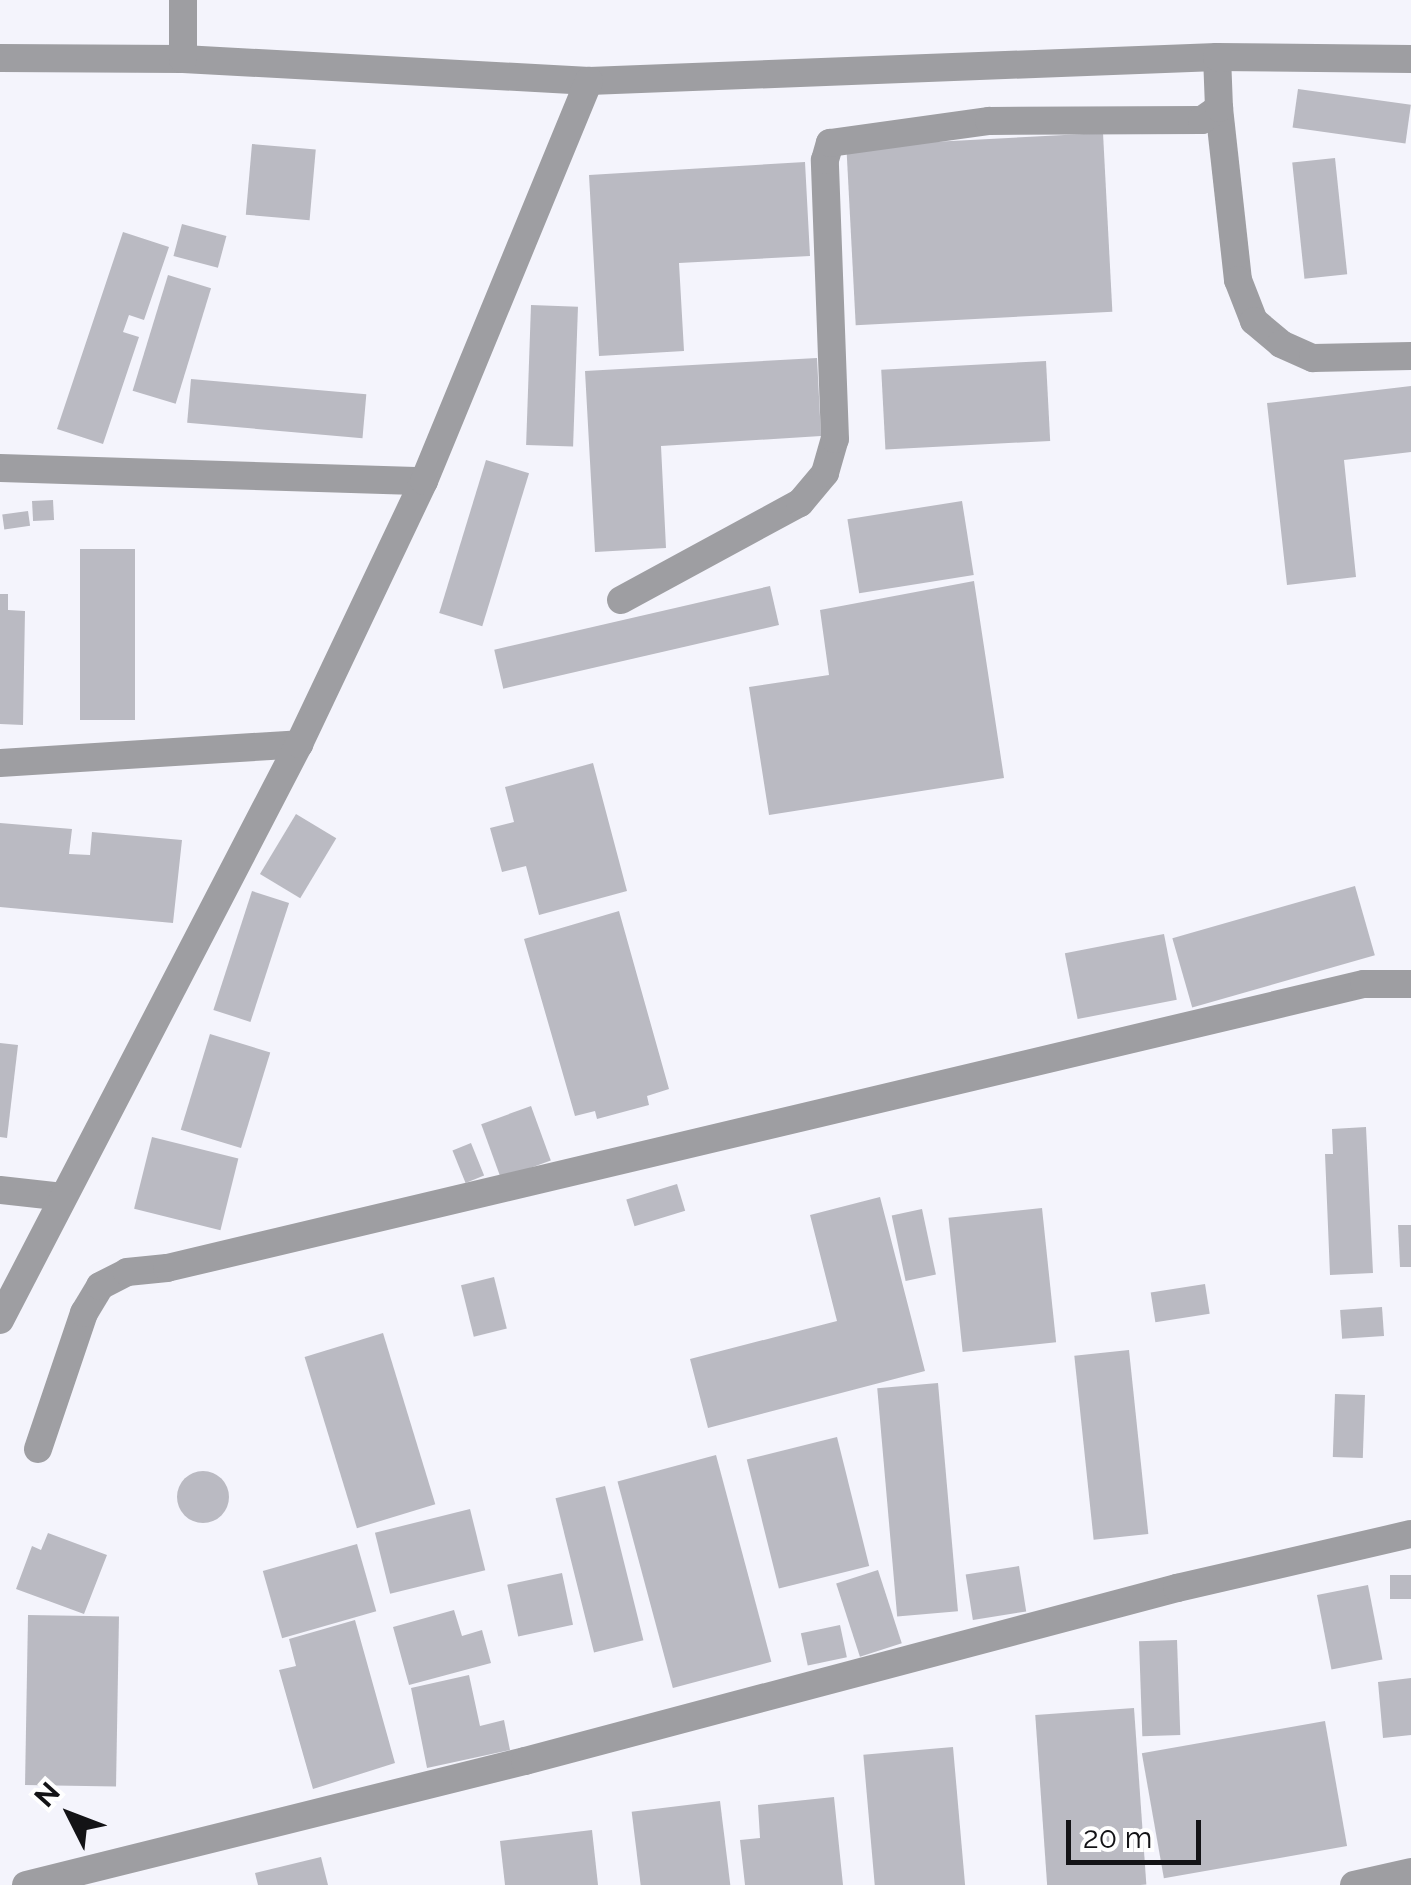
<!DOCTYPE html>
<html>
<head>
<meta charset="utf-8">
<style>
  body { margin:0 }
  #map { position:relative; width:1411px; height:1885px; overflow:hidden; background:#f4f4fc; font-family:Raleway,sans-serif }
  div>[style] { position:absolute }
  .building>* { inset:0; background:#babac2; transform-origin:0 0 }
  .round { border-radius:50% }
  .service>* { height:28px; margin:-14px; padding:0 14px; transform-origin:14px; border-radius:14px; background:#9e9ea2 }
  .minor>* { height:28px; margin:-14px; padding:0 14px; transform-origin:14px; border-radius:14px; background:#9e9ea2 }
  span { translate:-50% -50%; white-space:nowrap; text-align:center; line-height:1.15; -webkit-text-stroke:10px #fff; paint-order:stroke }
  .north { position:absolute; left:20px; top:1765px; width:100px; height:100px; -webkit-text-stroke:8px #fff; paint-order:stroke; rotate:312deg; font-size:28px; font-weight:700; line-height:40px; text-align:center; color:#131316 }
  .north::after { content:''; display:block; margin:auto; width:35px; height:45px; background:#131316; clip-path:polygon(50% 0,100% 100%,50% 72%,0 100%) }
  .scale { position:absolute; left:1066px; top:1820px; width:135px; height:45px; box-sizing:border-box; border:5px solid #131316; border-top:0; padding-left:12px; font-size:30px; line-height:35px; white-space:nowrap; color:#131316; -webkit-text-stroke:8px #fff; paint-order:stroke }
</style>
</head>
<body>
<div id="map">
  <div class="building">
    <div style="left:1298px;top:89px;width:114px;height:39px;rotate:8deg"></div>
    <div style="left:1103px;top:133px;width:179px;height:257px;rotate:87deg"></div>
    <div style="left:252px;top:144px;width:64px;height:71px;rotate:5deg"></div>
    <div style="left:1335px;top:158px;width:117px;height:43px;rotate:84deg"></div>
    <div style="clip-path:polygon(805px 162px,810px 256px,679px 263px,684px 351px,599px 356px,589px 175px)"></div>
    <div style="left:182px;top:224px;width:46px;height:33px;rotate:15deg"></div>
    <div style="clip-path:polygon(123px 232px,169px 247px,144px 320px,129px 315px,123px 332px,139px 337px,103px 444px,57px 429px)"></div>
    <div style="left:168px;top:275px;width:45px;height:121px;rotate:17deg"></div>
    <div style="left:531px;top:305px;width:47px;height:140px;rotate:2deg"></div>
    <div style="clip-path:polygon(817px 358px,821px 436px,661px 446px,666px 548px,595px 552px,585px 371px)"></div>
    <div style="left:1046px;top:361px;width:80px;height:165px;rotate:87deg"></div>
    <div style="left:191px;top:379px;width:176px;height:44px;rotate:5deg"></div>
    <div style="clip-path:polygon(1411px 386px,1411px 452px,1344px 460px,1356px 577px,1287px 585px,1267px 403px)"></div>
    <div style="left:486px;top:460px;width:45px;height:160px;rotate:17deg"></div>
    <div style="left:53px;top:500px;width:20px;height:21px;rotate:87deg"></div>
    <div style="left:962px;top:501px;width:75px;height:116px;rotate:81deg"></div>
    <div style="left:28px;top:511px;width:15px;height:26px;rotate:82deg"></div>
    <div style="left:80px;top:549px;width:55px;height:171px"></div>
    <div style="clip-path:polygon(974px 581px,1004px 778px,769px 815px,749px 687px,829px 675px,820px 610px)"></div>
    <div style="left:770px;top:586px;width:40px;height:283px;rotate:77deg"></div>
    <div style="clip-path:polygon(0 594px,8px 594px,8px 610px,25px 611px,23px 725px,0 724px)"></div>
    <div style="clip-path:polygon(593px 763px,627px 891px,539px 915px,526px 866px,502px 872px,490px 828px,514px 822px,505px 787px)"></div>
    <div style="left:296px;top:814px;width:47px;height:70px;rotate:31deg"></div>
    <div style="clip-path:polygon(0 823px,72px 829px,69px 854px,90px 855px,92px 832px,182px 840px,173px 923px,0 907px)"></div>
    <div style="left:1355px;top:886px;width:72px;height:190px;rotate:74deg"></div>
    <div style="left:252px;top:891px;width:39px;height:125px;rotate:18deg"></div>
    <div style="clip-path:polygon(619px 911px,669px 1089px,647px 1096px,649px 1105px,597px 1119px,595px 1111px,575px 1116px,524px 939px)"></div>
    <div style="left:1164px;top:934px;width:67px;height:101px;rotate:79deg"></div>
    <div style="left:210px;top:1034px;width:63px;height:100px;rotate:17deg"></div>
    <div style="clip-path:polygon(0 1043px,18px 1045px,7px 1138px,0 1137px)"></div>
    <div style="left:531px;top:1106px;width:58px;height:53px;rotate:70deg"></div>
    <div style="clip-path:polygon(1366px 1127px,1373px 1273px,1330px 1275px,1325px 1154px,1333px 1154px,1332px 1129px)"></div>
    <div style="left:152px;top:1137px;width:89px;height:74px;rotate:14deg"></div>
    <div style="left:471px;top:1143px;width:35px;height:20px;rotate:68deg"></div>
    <div style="left:677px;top:1184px;width:28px;height:53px;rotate:73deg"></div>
    <div style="clip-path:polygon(880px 1197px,925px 1371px,708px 1428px,690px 1359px,837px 1321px,810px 1215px)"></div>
    <div style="left:1042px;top:1208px;width:135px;height:94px;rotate:84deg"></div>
    <div style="left:922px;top:1209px;width:67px;height:31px;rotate:78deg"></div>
    <div style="clip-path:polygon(1398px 1225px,1411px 1225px,1411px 1267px,1400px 1267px)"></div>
    <div style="left:494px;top:1277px;width:53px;height:34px;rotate:76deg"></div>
    <div style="left:1205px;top:1284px;width:30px;height:55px;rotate:81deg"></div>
    <div style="left:1382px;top:1307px;width:29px;height:42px;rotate:86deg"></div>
    <div style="left:383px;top:1333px;width:179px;height:82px;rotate:73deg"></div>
    <div style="left:1129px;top:1350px;width:185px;height:55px;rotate:84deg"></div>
    <div style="left:938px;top:1383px;width:229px;height:61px;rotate:85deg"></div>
    <div style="left:1335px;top:1394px;width:30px;height:63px;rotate:2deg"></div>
    <div style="left:837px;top:1437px;width:133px;height:93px;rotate:76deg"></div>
    <div style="left:716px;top:1455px;width:214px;height:102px;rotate:75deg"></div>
    <div class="round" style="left:177px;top:1471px;width:52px;height:52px"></div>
    <div style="left:605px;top:1486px;width:159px;height:51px;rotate:76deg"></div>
    <div style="left:470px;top:1509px;width:63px;height:98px;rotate:76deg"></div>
    <div style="clip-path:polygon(48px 1533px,107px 1555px,84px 1614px,16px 1589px,32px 1546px,41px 1550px)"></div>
    <div style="left:357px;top:1544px;width:70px;height:98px;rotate:74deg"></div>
    <div style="left:1019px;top:1566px;width:46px;height:54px;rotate:81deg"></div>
    <div style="left:878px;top:1570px;width:77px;height:44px;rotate:72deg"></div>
    <div style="left:562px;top:1573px;width:53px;height:56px;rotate:78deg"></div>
    <div style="left:1411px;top:1575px;width:24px;height:21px;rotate:90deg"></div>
    <div style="left:1368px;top:1585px;width:76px;height:52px;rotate:79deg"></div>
    <div style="clip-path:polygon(454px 1610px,462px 1636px,482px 1630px,491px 1663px,409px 1685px,393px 1627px)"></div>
    <div style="left:28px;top:1615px;width:91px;height:170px;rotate:1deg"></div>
    <div style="clip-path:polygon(355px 1620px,395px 1763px,313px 1789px,279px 1670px,296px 1666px,289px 1639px)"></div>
    <div style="left:840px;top:1625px;width:33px;height:40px;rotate:78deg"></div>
    <div style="left:1177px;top:1640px;width:95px;height:38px;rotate:88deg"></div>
    <div style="clip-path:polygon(469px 1675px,480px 1726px,504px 1720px,510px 1750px,427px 1768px,411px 1688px)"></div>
    <div style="clip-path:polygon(1411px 1678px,1411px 1735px,1383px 1738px,1378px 1682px)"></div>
    <div style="left:1134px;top:1708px;width:177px;height:99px;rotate:86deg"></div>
    <div style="left:1325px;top:1721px;width:127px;height:186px;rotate:80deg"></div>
    <div style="left:953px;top:1747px;width:139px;height:90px;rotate:85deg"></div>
    <div style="clip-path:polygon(834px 1797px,843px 1885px,745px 1885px,740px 1840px,760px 1838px,758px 1805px)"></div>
    <div style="left:720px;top:1801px;width:85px;height:89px;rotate:83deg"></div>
    <div style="clip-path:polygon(592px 1830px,598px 1885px,505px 1885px,500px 1841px)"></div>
    <div style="clip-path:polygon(321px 1857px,328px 1885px,258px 1885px,255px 1873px)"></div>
  </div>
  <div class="service">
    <div style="left:1219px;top:108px;width:173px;rotate:83.7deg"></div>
    <div style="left:1238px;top:280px;width:44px;rotate:68.7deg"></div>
    <div style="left:1254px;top:321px;width:35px;rotate:40deg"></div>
    <div style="left:1281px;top:344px;width:35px;rotate:24deg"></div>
    <div style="left:1313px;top:358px;width:98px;rotate:-1.2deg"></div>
    <div style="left:621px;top:600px;width:204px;rotate:-28.5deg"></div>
    <div style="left:800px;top:503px;width:39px;rotate:-50deg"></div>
    <div style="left:825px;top:473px;width:35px;rotate:-74deg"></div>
    <div style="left:835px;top:439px;width:279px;rotate:-92.1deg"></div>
    <div style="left:825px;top:160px;width:18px;rotate:-74deg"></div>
    <div style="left:830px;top:143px;width:161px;rotate:-7.9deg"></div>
    <div style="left:989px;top:121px;width:213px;rotate:-0.3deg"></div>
    <div style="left:1202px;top:120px;width:21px;rotate:-35deg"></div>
    <div style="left:1219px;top:108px;width:51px;rotate:-92.2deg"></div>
    <div style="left:1354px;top:1885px;width:58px;rotate:-12.8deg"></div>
  </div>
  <div class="minor">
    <div style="left:0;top:58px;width:183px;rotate:0.3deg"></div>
    <div style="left:183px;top:59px;width:407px;rotate:3.1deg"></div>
    <div style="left:589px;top:81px;width:628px;rotate:-2.19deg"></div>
    <div style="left:1217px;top:57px;width:194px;rotate:0.6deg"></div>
    <div style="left:183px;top:59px;width:59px;rotate:-90deg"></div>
    <div style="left:0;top:468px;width:424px;rotate:1.8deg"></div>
    <div style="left:0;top:763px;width:300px;rotate:-3.6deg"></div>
    <div style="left:0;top:1190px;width:63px;rotate:6.3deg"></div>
    <div style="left:0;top:1320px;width:649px;rotate:-62.57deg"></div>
    <div style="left:299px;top:744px;width:291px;rotate:-64.6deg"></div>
    <div style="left:424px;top:481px;width:433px;rotate:-67.6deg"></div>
    <div style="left:38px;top:1449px;width:144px;rotate:-71.3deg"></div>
    <div style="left:84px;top:1313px;width:31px;rotate:-59deg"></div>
    <div style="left:100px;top:1286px;width:30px;rotate:-27deg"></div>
    <div style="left:127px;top:1272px;width:40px;rotate:-5.7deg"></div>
    <div style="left:167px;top:1268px;width:1230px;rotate:-13.35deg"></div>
    <div style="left:1364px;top:984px;width:47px"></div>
    <div style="left:26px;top:1885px;width:514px;rotate:-13.96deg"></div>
    <div style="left:525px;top:1761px;width:675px;rotate:-14.86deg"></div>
    <div style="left:1177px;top:1588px;width:240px;rotate:-13deg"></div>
  </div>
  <div class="north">N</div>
  <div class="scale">20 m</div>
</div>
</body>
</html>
